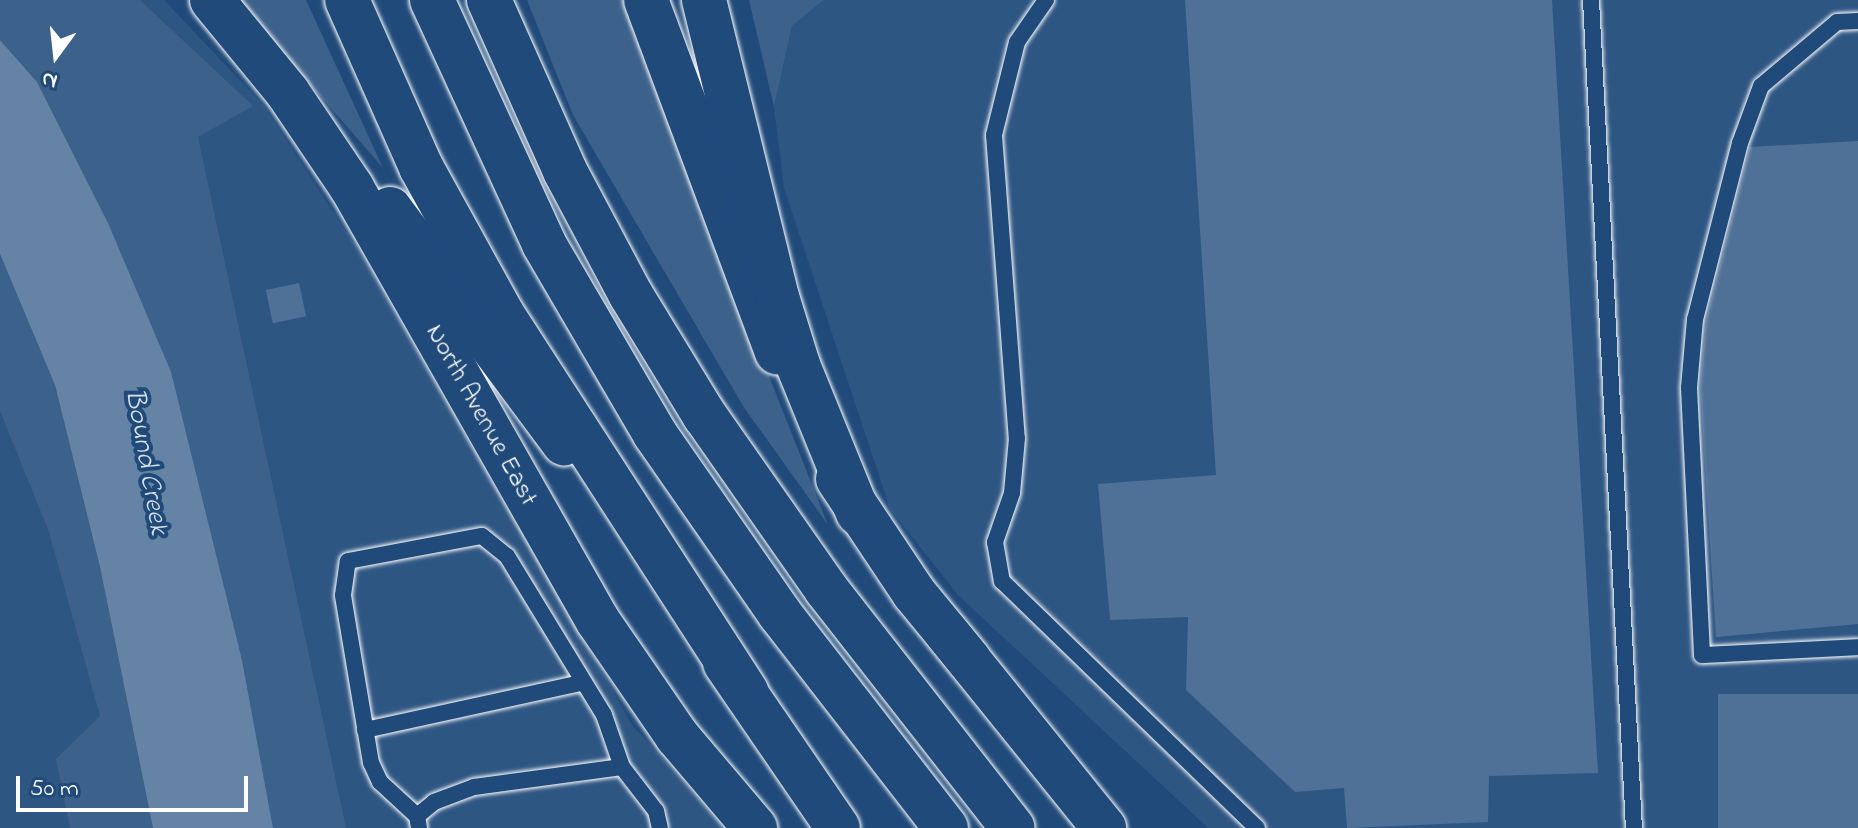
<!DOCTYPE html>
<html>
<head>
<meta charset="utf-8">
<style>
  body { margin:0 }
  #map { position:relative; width:1858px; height:828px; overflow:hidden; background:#1f4a7a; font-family:"Indie Flower",sans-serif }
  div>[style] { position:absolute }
  .built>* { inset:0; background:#2e5683 }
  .green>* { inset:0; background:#3c618b }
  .water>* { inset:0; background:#6583a4 }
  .building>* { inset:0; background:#507197; transform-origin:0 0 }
  .roads { filter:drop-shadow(0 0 2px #fff) drop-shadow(0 0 2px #fff) }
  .lane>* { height:16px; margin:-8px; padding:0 8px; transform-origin:8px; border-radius:8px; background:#1f4a7a }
  .secondary>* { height:44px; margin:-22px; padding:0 22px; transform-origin:22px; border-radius:22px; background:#1f4a7a }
  .highway>* { height:44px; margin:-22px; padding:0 22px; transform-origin:22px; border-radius:22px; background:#1f4a7a }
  span { translate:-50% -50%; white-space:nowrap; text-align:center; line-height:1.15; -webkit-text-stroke:8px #1f4a7a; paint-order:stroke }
  .street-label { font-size:26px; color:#fff }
  .water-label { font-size:28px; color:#d8e0e8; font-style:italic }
  .north { position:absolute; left:16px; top:16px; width:80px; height:80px; -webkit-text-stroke:6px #1f4a7a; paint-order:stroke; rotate:195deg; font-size:22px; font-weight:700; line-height:32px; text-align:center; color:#fff }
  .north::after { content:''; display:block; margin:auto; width:28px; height:36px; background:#fff; clip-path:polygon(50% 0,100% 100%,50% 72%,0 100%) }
  .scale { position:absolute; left:16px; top:776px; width:232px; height:36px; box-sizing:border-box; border:4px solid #fff; border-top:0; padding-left:10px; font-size:24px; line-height:28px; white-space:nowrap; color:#fff; -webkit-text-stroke:6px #1f4a7a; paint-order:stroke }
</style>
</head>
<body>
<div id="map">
  <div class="built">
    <div style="clip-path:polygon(0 0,164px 0,263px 105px,358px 250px,633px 726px,724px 828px,0 828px)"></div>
    <div style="clip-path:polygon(824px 0,1858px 0,1858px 828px,1208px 828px,958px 595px,890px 509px,784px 188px,774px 107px,792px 26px)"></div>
  </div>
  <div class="green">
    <div style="clip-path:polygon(0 0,140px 0,253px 106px,198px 137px,346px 828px,273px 828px,242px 660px,108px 223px,37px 82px,0 40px)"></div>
    <div style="clip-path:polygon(237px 0,306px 0,383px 168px)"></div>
    <div style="clip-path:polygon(527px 0,626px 0,681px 154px,828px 525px,743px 406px,573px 115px)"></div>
    <div style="clip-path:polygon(749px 0,824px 0,792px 26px,774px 107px)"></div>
    <div style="clip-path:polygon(0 254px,55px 385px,100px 567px,153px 828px,70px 828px,56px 759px,100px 716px,49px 532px,0 411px)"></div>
  </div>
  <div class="water">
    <div style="clip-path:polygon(0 40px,37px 82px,108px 223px,171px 372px,242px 660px,273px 828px,153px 828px,100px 567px,55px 385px,0 254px)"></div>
  </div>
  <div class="building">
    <div style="clip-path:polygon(1185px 0,1552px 0,1598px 773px,1489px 776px,1488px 822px,1347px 828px,1344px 788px,1295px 792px,1186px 690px,1188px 617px,1110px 620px,1098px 484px,1216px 475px)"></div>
    <div style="clip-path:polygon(1858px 141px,1858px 624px,1716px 637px,1700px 388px,1706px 321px,1750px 147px)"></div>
    <div style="left:299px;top:283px;width:34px;height:34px;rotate:78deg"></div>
    <div style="left:1858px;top:694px;width:134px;height:140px;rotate:90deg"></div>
  </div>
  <div class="roads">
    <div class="lane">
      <div style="left:1046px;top:0;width:51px;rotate:124.6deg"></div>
      <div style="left:1017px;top:42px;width:96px;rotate:103.9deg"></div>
      <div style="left:994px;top:135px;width:304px;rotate:85.7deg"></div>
      <div style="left:1017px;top:438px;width:55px;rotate:95.2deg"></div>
      <div style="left:1012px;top:493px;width:52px;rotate:109.1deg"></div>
      <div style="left:995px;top:542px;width:40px;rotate:80deg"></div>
      <div style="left:1002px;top:581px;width:355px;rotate:44.1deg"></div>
      <div style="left:1591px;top:0;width:829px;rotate:87.03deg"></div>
      <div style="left:1858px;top:21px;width:21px;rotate:177deg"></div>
      <div style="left:1837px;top:22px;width:99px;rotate:139.9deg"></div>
      <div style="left:1761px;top:86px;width:61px;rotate:110.2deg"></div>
      <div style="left:1740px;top:143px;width:182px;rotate:104.3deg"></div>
      <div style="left:1695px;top:319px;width:69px;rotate:95deg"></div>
      <div style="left:1689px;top:388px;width:267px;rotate:87.2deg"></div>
      <div style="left:1702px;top:655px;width:156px;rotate:-2.9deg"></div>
      <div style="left:365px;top:730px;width:221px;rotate:-12.3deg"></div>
      <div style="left:417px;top:816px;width:22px;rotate:-39deg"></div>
      <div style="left:434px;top:802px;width:43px;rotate:-20.6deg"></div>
      <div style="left:474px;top:787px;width:149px;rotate:-7.7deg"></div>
      <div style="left:622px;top:767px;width:56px;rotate:52.3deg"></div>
      <div style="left:656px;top:811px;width:17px;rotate:77deg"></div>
      <div style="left:419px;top:828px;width:12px;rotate:-99deg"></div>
      <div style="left:417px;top:816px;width:50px;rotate:-137.4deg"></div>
      <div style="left:380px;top:782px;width:21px;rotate:-115deg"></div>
      <div style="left:371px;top:763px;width:170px;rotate:-99.5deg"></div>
      <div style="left:343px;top:595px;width:34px;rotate:-82deg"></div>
      <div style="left:348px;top:561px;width:136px;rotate:-10.6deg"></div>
      <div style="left:482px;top:536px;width:32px;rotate:39deg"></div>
      <div style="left:507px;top:556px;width:186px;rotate:58.6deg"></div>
      <div style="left:604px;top:715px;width:55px;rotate:70.9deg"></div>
    </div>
    <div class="secondary">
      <div style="left:212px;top:0;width:120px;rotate:50.7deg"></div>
      <div style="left:288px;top:93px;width:115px;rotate:56deg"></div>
      <div style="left:352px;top:188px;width:498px;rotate:60.4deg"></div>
      <div style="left:598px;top:621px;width:140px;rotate:55.5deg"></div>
      <div style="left:677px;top:736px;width:121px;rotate:49.7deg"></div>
      <div style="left:646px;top:0;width:376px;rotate:69.6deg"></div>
      <div style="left:390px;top:209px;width:292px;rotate:53.4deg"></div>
      <div style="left:838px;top:479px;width:137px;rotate:56.3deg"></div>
      <div style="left:914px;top:593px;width:87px;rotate:50.6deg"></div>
      <div style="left:725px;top:663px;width:200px;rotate:55.6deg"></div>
    </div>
    <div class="highway">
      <div style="left:347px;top:0;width:183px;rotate:66.1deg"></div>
      <div style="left:421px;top:167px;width:168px;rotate:61.1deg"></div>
      <div style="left:502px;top:314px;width:450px;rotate:57.1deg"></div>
      <div style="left:432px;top:0;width:268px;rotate:65.3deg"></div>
      <div style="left:544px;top:244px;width:220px;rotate:59.7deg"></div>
      <div style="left:655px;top:434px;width:219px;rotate:55.2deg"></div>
      <div style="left:780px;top:614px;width:271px;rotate:52.2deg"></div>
      <div style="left:489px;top:0;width:187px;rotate:66deg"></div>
      <div style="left:565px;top:171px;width:140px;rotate:62deg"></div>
      <div style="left:631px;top:295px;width:142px;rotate:58.6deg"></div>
      <div style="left:705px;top:416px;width:211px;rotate:55deg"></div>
      <div style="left:826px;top:589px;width:303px;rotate:52deg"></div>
      <div style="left:704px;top:0;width:306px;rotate:76.2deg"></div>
      <div style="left:777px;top:297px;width:71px;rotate:72.8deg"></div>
      <div style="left:798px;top:365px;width:160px;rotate:67.9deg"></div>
      <div style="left:946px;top:632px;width:252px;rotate:51.1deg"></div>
    </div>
  </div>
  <div class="street-label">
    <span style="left:480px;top:416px;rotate:61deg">North Avenue East</span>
  </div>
  <div class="water-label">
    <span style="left:145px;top:462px;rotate:80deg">Bound Creek</span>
  </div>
  <div class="north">N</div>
  <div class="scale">50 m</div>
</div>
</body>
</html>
